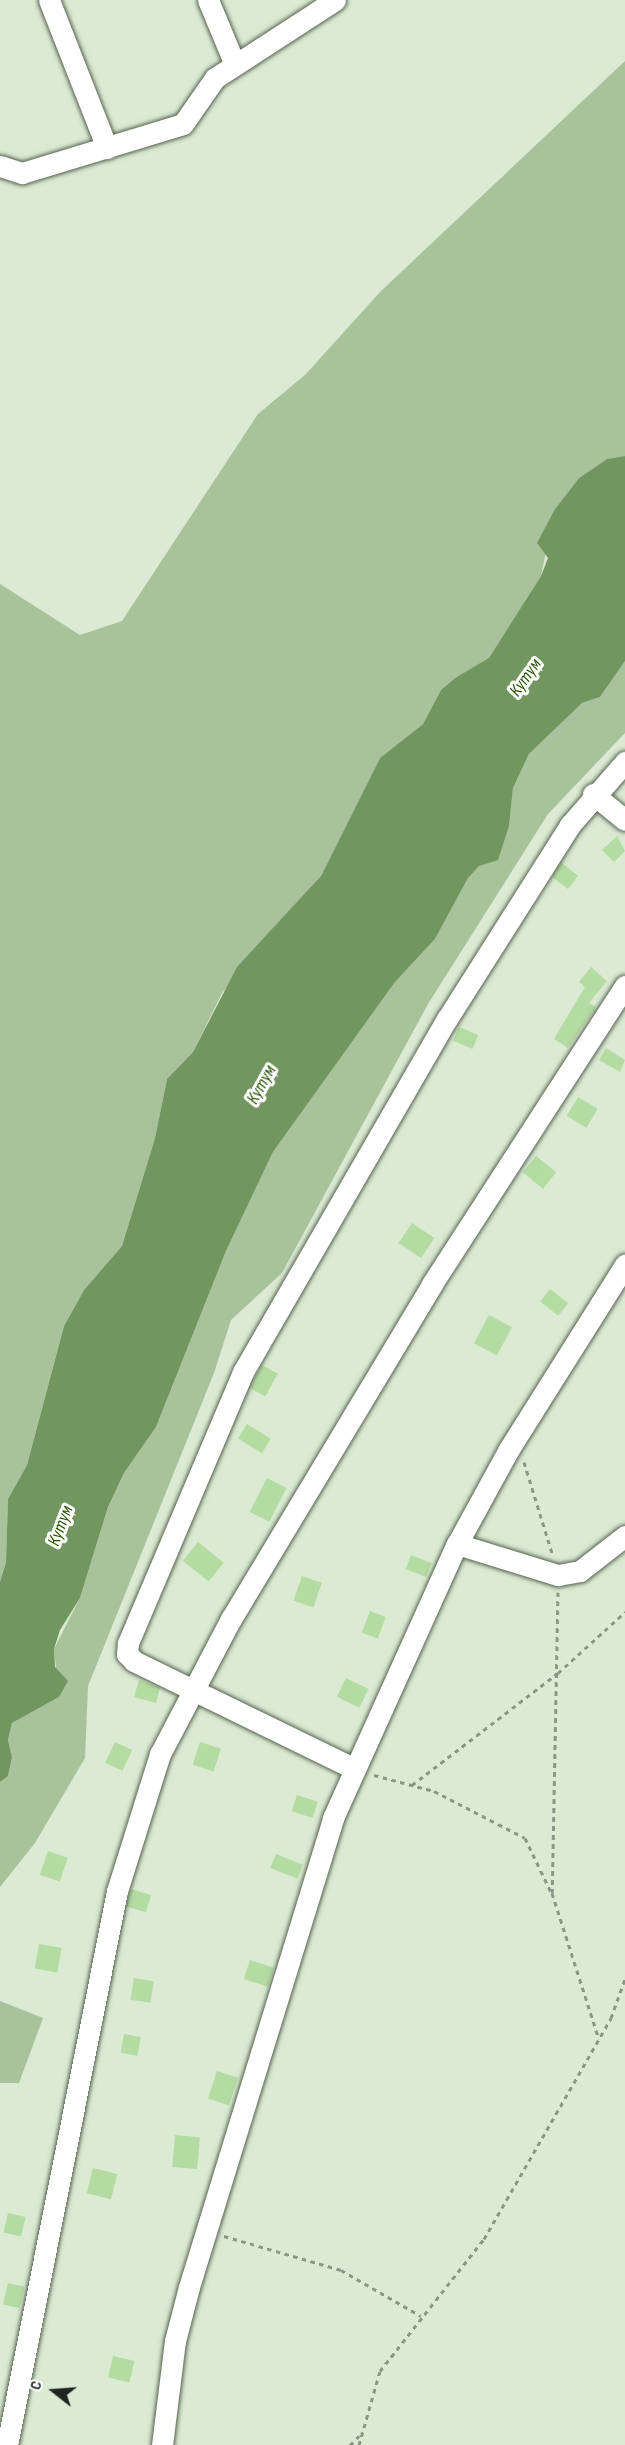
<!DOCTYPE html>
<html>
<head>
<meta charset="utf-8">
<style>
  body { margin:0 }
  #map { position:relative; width:625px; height:2445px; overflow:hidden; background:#daead3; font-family:"Sofia Sans Condensed",sans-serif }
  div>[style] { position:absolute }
  .green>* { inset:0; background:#a8c29b }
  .water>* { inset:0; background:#72965f }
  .building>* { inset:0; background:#b4dba1; transform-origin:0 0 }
  .path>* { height:3px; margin-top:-1.5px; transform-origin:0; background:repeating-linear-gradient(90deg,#8b9786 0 4.5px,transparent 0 9px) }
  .roads { filter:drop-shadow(0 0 2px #55624f) drop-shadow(0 0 2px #55624f) }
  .street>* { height:21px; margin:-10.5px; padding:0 10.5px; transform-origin:10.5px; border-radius:10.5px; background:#fff }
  span { translate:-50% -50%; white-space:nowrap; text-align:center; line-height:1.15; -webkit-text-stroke:6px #fff; paint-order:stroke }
  .water-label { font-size:18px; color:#275400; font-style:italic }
  .north { position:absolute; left:24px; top:2361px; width:60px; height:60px; -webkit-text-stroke:4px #fff; paint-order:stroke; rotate:287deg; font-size:16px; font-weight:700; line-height:24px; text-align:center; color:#20261e }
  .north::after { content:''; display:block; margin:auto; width:21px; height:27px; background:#20261e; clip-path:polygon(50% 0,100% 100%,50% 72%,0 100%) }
</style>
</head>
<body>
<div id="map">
  <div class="green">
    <div style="clip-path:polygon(625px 61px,625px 456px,607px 459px,579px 478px,555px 509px,541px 576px,489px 659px,455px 678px,441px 690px,423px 724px,380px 758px,321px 876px,222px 993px,193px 1052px,167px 1079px,155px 1138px,122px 1246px,84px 1290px,64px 1326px,27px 1465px,8px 1499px,6px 1562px,0 1582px,0 584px,80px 635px,122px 621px,258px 414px,306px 374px,380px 292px)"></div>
    <div style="clip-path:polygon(625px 661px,625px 733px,548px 814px,428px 1004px,282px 1273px,231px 1320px,214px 1373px,88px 1686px,85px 1758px,35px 1843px,0 1887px,0 1782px,8px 1776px,12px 1759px,8px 1740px,12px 1723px,59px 1697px,54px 1649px,80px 1598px,108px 1507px,124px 1473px,156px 1427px,226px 1251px,273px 1152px,395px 982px,435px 939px,468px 878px,509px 826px,513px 788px,529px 754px,582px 703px,600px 697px)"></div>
    <div style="clip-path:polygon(0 2001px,43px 2018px,19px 2083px,0 2083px)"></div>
  </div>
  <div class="water">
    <div style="clip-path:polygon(625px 456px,625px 661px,600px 697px,582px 703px,529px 754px,513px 788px,509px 826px,498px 860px,479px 866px,468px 878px,435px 939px,395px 982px,273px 1152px,226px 1251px,156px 1427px,124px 1473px,108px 1507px,80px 1598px,60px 1630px,54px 1649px,55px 1667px,68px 1681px,59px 1697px,12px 1723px,8px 1740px,12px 1758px,8px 1776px,0 1782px,0 1582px,6px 1562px,8px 1499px,27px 1465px,64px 1326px,84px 1290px,122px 1246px,155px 1138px,167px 1079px,193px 1052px,237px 967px,321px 876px,380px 758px,423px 724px,441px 690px,455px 678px,489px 658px,541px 576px,548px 558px,537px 543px,555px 509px,579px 478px,607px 459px)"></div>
  </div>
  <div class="building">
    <div style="clip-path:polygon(617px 836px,625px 851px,614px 862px,602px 850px)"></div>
    <div style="clip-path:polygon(561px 862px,578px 876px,568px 889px,552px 877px)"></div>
    <div style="clip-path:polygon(591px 967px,607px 981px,589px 1003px,596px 1007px,568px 1048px,554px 1039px,585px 987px,579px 982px)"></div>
    <div style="left:459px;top:1027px;width:21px;height:15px;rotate:23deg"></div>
    <div style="clip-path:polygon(606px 1048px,625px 1060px,620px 1072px,599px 1060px)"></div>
    <div style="left:578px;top:1097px;width:23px;height:22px;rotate:31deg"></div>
    <div style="left:536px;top:1156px;width:26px;height:21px;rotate:39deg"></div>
    <div style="left:412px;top:1223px;width:27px;height:24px;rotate:34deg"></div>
    <div style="left:550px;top:1289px;width:23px;height:16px;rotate:38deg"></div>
    <div style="left:489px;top:1315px;width:26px;height:32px;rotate:28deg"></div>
    <div style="left:262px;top:1365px;width:18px;height:26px;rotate:29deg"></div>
    <div style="left:247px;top:1424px;width:28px;height:17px;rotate:32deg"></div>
    <div style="left:267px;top:1478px;width:22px;height:38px;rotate:27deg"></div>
    <div style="left:198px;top:1542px;width:33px;height:24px;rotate:39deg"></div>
    <div style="left:411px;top:1555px;width:22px;height:15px;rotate:21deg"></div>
    <div style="left:302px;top:1576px;width:21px;height:26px;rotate:19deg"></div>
    <div style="left:370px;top:1611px;width:17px;height:23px;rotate:21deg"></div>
    <div style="left:346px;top:1678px;width:25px;height:21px;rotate:26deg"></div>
    <div style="clip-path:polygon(139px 1680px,160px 1688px,156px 1703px,134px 1697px)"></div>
    <div style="left:115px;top:1742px;width:19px;height:23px;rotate:25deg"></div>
    <div style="left:200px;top:1742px;width:22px;height:24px;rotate:18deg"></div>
    <div style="left:297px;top:1795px;width:22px;height:17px;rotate:18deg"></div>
    <div style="left:48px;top:1851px;width:21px;height:25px;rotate:19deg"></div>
    <div style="left:276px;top:1854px;width:29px;height:15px;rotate:22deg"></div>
    <div style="left:131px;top:1889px;width:21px;height:18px;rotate:17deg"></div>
    <div style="left:39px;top:1944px;width:23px;height:25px;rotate:10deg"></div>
    <div style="left:250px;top:1960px;width:25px;height:20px;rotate:18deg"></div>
    <div style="left:134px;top:1978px;width:20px;height:22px;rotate:9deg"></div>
    <div style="left:124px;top:2034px;width:17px;height:19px;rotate:10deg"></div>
    <div style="left:217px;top:2071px;width:22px;height:29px;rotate:18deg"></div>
    <div style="left:175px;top:2135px;width:25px;height:32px;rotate:5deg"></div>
    <div style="left:93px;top:2168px;width:25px;height:26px;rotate:14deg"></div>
    <div style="left:8px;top:2213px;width:18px;height:20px;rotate:13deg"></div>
    <div style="left:8px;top:2283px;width:17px;height:22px;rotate:13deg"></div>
    <div style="left:113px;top:2356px;width:22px;height:22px;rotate:13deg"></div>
  </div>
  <div class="path">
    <div style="left:524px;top:1462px;width:95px;rotate:72.9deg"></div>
    <div style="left:558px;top:1592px;width:301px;rotate:91.1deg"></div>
    <div style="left:552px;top:1893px;width:153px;rotate:72.2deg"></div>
    <div style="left:374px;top:1775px;width:62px;rotate:14.9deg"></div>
    <div style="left:434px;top:1791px;width:102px;rotate:27.3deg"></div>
    <div style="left:525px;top:1838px;width:60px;rotate:64.3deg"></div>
    <div style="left:412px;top:1785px;width:184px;rotate:-37.5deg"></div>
    <div style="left:558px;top:1673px;width:91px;rotate:-42.3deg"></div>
    <div style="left:224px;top:2236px;width:122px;rotate:16.2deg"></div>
    <div style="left:341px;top:2270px;width:92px;rotate:29.9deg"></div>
    <div style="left:350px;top:2445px;width:13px;rotate:-45deg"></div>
    <div style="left:359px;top:2445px;width:77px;rotate:-74.2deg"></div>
    <div style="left:380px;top:2371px;width:168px;rotate:-51.8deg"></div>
    <div style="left:484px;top:2239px;width:255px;rotate:-60.1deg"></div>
    <div style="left:611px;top:2018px;width:41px;rotate:-70.3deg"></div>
  </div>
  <div class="roads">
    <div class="street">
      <div style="left:49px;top:0;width:159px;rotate:68.6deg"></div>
      <div style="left:208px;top:0;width:70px;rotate:67.4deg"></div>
      <div style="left:0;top:166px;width:23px;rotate:18deg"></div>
      <div style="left:22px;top:173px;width:168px;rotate:-16.9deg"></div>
      <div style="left:183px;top:124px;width:56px;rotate:-55.2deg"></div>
      <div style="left:215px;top:78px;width:143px;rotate:-33deg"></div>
      <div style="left:593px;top:794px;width:41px;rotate:39.1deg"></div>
      <div style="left:457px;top:1544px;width:106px;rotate:17.1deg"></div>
      <div style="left:558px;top:1575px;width:22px;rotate:-10deg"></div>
      <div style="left:580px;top:1571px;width:57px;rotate:-37.9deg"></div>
      <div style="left:355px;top:1769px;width:246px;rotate:-154deg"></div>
      <div style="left:134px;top:1661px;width:10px;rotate:-135deg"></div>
      <div style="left:127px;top:1654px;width:11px;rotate:-85deg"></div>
      <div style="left:128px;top:1643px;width:294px;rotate:-67deg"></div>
      <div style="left:243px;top:1372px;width:408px;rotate:-60deg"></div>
      <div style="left:447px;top:1019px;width:230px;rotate:-57.6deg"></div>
      <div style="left:570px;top:825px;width:84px;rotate:-48.9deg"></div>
      <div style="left:7px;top:2445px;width:565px;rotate:-78.77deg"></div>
      <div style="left:117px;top:1891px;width:144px;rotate:-72.6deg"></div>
      <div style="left:160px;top:1754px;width:153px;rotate:-62.3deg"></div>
      <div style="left:231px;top:1619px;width:391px;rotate:-59deg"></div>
      <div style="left:432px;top:1284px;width:355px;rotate:-57.1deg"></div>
      <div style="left:162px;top:2445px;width:105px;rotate:-82.9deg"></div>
      <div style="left:175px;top:2341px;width:56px;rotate:-75.5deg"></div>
      <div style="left:189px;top:2287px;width:491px;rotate:-72.9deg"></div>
      <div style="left:333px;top:1818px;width:301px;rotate:-65.7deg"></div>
      <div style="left:457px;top:1544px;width:108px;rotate:-61.3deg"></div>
      <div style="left:509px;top:1449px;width:218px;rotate:-57.8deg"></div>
    </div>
  </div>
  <div class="water-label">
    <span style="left:526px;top:678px;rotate:-55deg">Кутум</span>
    <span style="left:262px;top:1085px;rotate:-61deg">Кутум</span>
    <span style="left:61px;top:1526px;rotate:-69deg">Кутум</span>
  </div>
  <div class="north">С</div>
</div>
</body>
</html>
